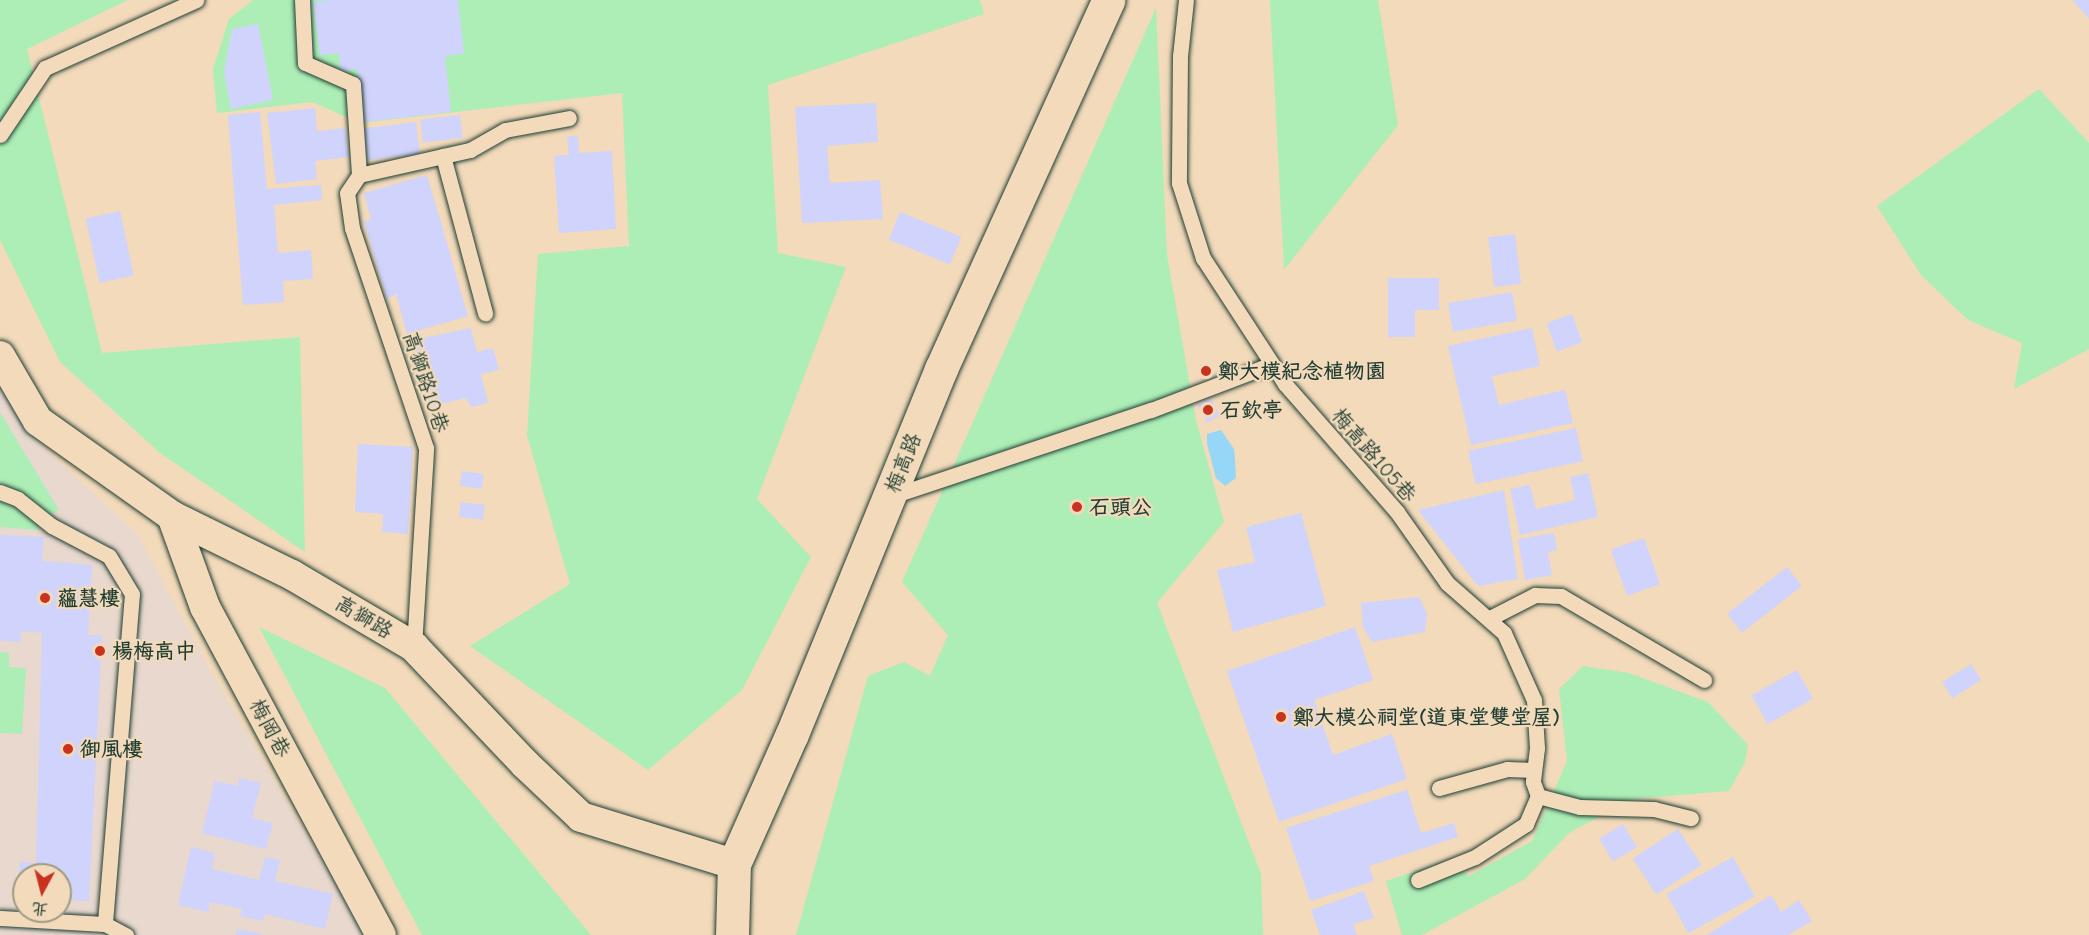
<!DOCTYPE html>
<html>
<head>
<meta charset="utf-8">
<style>
  body { margin:0 }
  #map { position:relative; width:2089px; height:935px; overflow:hidden; background:#f2daba; font-family:"Comic Neue","LXGW WenKai TC",sans-serif }
  div>[style] { position:absolute }
  .built>* { inset:0; background:#e8d8ce }
  .green>* { inset:0; background:#adeeb6 }
  .water>* { inset:0; background:#96d7f8 }
  .building>* { inset:0; background:#d0d3fb; transform-origin:0 0 }
  .roads { filter:drop-shadow(0 0 2px #1f3d34) drop-shadow(0 0 2px #1f3d34) }
  .lane>* { height:15px; margin:-7.5px; padding:0 7.5px; transform-origin:7.5px; border-radius:7.5px; background:#f2daba }
  .street>* { height:30px; margin:-15px; padding:0 15px; transform-origin:15px; border-radius:15px; background:#f2daba }
  .secondary>* { height:33px; margin:-16.5px; padding:0 16.5px; transform-origin:16.5px; border-radius:16.5px; background:#f2daba }
  .dots>* { width:16px; height:16px; translate:-50% -50%; box-sizing:border-box; border:3px solid #f2daba; border-radius:50% }
  span { translate:-50% -50%; white-space:nowrap; text-align:center; line-height:1.15; -webkit-text-stroke:4.5px #f2daba; paint-order:stroke }
  .poi-label { font-size:21px; color:#1f3d34; font-weight:700 }
  .left { translate:0 -50%; text-align:left }
  .street-label { font-size:21px; color:#1f3d34 }
  .north { position:absolute; left:12px; top:863px; width:60px; height:60px; box-sizing:border-box; background:#f2daba; border:2px solid #9e9b84; border-radius:50%; rotate:187deg; font-size:16px; font-weight:700; line-height:24px; text-align:center; color:#1f3d34 }
  .north::after { content:''; display:block; margin:auto; width:21px; height:27px; background:#c8321e; clip-path:polygon(50% 0,100% 100%,50% 72%,0 100%) }
</style>
</head>
<body>
<div id="map">
  <div class="built">
    <div style="clip-path:polygon(evenodd,0 386px,39px 443px,138px 535px,213px 675px,365px 935px,0 935px,0 386px,24px 875px,60px 875px,60px 911px,24px 911px,24px 875px)"></div>
  </div>
  <div class="green">
    <div style="clip-path:polygon(0 0,128px 0,27px 49px,102px 353px,300px 337px,305px 552px,160px 453px,60px 362px,0 240px)"></div>
    <div style="clip-path:polygon(253px 0,980px 0,984px 14px,768px 85px,778px 253px,846px 267px,757px 499px,811px 557px,742px 690px,648px 770px,470px 646px,570px 584px,527px 436px,538px 254px,629px 246px,622px 93px,360px 123px,312px 102px,217px 113px,213px 69px,229px 19px)"></div>
    <div style="clip-path:polygon(1270px 0,1378px 0,1398px 125px,1284px 270px)"></div>
    <div style="clip-path:polygon(1156px 8px,1167px 255px,1196px 420px,1224px 522px,1157px 603px,1261px 874px,1263px 935px,796px 935px,868px 676px,904px 662px,930px 676px,948px 635px,902px 582px)"></div>
    <div style="clip-path:polygon(2039px 89px,2089px 143px,2089px 349px,2014px 389px,2022px 343px,1968px 320px,1921px 275px,1877px 206px)"></div>
    <div style="clip-path:polygon(0 412px,59px 510px,49px 515px,0 484px)"></div>
    <div style="clip-path:polygon(0 498px,41px 525px,38px 530px,0 527px)"></div>
    <div style="clip-path:polygon(259px 627px,385px 688px,591px 935px,422px 935px)"></div>
    <div style="clip-path:polygon(0 652px,9px 653px,9px 667px,26px 668px,22px 734px,0 733px)"></div>
    <div style="clip-path:polygon(1583px 666px,1629px 673px,1708px 702px,1748px 745px,1745px 762px,1729px 791px,1632px 799px,1569px 833px,1525px 879px,1422px 935px,1402px 935px,1386px 881px,1447px 861px,1469px 876px,1532px 841px,1567px 761px,1559px 689px)"></div>
  </div>
  <div class="water">
    <div style="clip-path:polygon(1221px 430px,1234px 449px,1235px 460px,1236px 478px,1225px 486px,1216px 478px,1207px 444px,1207px 434px)"></div>
  </div>
  <div class="building">
    <div style="clip-path:polygon(331px 0,458px 0,464px 53px,445px 56px,451px 112px,363px 122px,357px 69px,340px 71px,339px 53px,320px 55px,313px 2px)"></div>
    <div style="clip-path:polygon(2072px 0,2089px 0,2089px 19px)"></div>
    <div style="clip-path:polygon(258px 24px,273px 100px,231px 109px,224px 72px,232px 29px)"></div>
    <div style="clip-path:polygon(876px 103px,878px 142px,827px 146px,830px 183px,880px 180px,883px 219px,802px 223px,795px 107px)"></div>
    <div style="clip-path:polygon(315px 108px,317px 131px,345px 128px,349px 157px,315px 161px,317px 179px,276px 184px,267px 113px)"></div>
    <div style="clip-path:polygon(260px 112px,267px 189px,321px 185px,322px 200px,274px 205px,278px 253px,311px 250px,313px 279px,283px 281px,284px 302px,243px 305px,228px 115px)"></div>
    <div style="left:460px;top:115px;width:23px;height:40px;rotate:83deg"></div>
    <div style="left:416px;top:122px;width:32px;height:53px;rotate:83deg"></div>
    <div style="clip-path:polygon(567px 136px,578px 136px,579px 153px,612px 151px,616px 229px,559px 233px,554px 156px,569px 155px)"></div>
    <div style="clip-path:polygon(427px 175px,468px 316px,407px 334px,396px 294px,387px 299px,364px 222px,371px 220px,364px 193px)"></div>
    <div style="left:120px;top:211px;width:66px;height:35px;rotate:78deg"></div>
    <div style="left:900px;top:212px;width:66px;height:30px;rotate:22deg"></div>
    <div style="left:1515px;top:234px;width:50px;height:27px;rotate:83deg"></div>
    <div style="clip-path:polygon(1388px 278px,1439px 278px,1439px 310px,1415px 310px,1415px 337px,1388px 337px)"></div>
    <div style="left:1512px;top:292px;width:29px;height:65px;rotate:80deg"></div>
    <div style="left:1572px;top:314px;width:30px;height:27px;rotate:70deg"></div>
    <div style="clip-path:polygon(471px 328px,477px 352px,493px 348px,499px 370px,481px 374px,488px 403px,471px 407px,466px 398px,428px 407px,413px 340px)"></div>
    <div style="clip-path:polygon(1532px 328px,1540px 366px,1492px 376px,1499px 405px,1565px 390px,1573px 423px,1471px 445px,1448px 346px)"></div>
    <div style="left:1211px;top:398px;width:20px;height:15px;rotate:63deg"></div>
    <div style="left:1576px;top:428px;width:34px;height:110px;rotate:78deg"></div>
    <div style="clip-path:polygon(358px 444px,413px 447px,408px 534px,382px 532px,383px 514px,355px 512px)"></div>
    <div style="left:462px;top:471px;width:22px;height:15px;rotate:8deg"></div>
    <div style="clip-path:polygon(1588px 473px,1598px 517px,1520px 535px,1510px 489px,1530px 485px,1536px 509px,1575px 500px,1570px 477px)"></div>
    <div style="clip-path:polygon(1504px 490px,1518px 579px,1478px 586px,1418px 510px)"></div>
    <div style="left:461px;top:502px;width:24px;height:15px;rotate:7deg"></div>
    <div style="clip-path:polygon(1301px 513px,1326px 606px,1233px 632px,1217px 570px,1255px 562px,1246px 527px)"></div>
    <div style="clip-path:polygon(1554px 533px,1557px 550px,1548px 552px,1552px 575px,1525px 580px,1518px 539px)"></div>
    <div style="clip-path:polygon(0 535px,44px 537px,42px 561px,92px 565px,88px 635px,102px 635px,89px 901px,60px 900px,60px 875px,19px 876px,20px 862px,36px 863px,42px 633px,21px 631px,21px 642px,0 641px)"></div>
    <div style="left:1644px;top:538px;width:49px;height:35px;rotate:71deg"></div>
    <div style="left:1787px;top:567px;width:24px;height:76px;rotate:52deg"></div>
    <div style="clip-path:polygon(1419px 597px,1427px 614px,1425px 632px,1372px 642px,1363px 627px,1361px 603px)"></div>
    <div style="clip-path:polygon(1355px 627px,1373px 680px,1314px 700px,1333px 755px,1392px 734px,1407px 779px,1279px 822px,1227px 671px)"></div>
    <div style="left:1971px;top:664px;width:19px;height:34px;rotate:58deg"></div>
    <div style="left:1797px;top:670px;width:33px;height:52px;rotate:61deg"></div>
    <div style="clip-path:polygon(239px 778px,261px 783px,252px 818px,273px 823px,266px 849px,202px 833px,215px 781px,238px 786px)"></div>
    <div style="clip-path:polygon(1407px 790px,1421px 833px,1454px 823px,1458px 837px,1369px 866px,1374px 881px,1310px 901px,1286px 828px)"></div>
    <div style="left:1623px;top:824px;width:27px;height:28px;rotate:59deg"></div>
    <div style="left:1678px;top:829px;width:43px;height:54px;rotate:57deg"></div>
    <div style="clip-path:polygon(191px 847px,215px 853px,212px 869px,259px 880px,265px 857px,280px 860px,275px 881px,333px 894px,325px 929px,265px 914px,263px 921px,240px 916px,242px 909px,210px 902px,208px 912px,178px 905px)"></div>
    <div style="left:1733px;top:857px;width:45px;height:76px;rotate:61deg"></div>
    <div style="clip-path:polygon(1364px 891px,1374px 918px,1353px 924px,1357px 935px,1320px 935px,1311px 910px)"></div>
    <div style="clip-path:polygon(1771px 895px,1781px 912px,1799px 900px,1812px 921px,1788px 935px,1707px 935px)"></div>
    <div style="clip-path:polygon(237px 929px,262px 934px,262px 935px,236px 935px)"></div>
  </div>
  <div class="roads">
    <div class="lane">
      <div style="left:302px;top:0;width:63px;rotate:87.3deg"></div>
      <div style="left:305px;top:63px;width:52px;rotate:23.6deg"></div>
      <div style="left:353px;top:84px;width:91px;rotate:86.2deg"></div>
      <div style="left:1186px;top:0;width:56px;rotate:96.1deg"></div>
      <div style="left:1180px;top:56px;width:127px;rotate:90.5deg"></div>
      <div style="left:1179px;top:183px;width:79px;rotate:72.3deg"></div>
      <div style="left:1203px;top:258px;width:150px;rotate:56.9deg"></div>
      <div style="left:1285px;top:384px;width:170px;rotate:48.8deg"></div>
      <div style="left:1397px;top:512px;width:87px;rotate:54.8deg"></div>
      <div style="left:1447px;top:583px;width:76px;rotate:41.3deg"></div>
      <div style="left:1504px;top:633px;width:73px;rotate:65.9deg"></div>
      <div style="left:1534px;top:700px;width:48px;rotate:86.4deg"></div>
      <div style="left:1537px;top:748px;width:34px;rotate:97deg"></div>
      <div style="left:1533px;top:782px;width:15px;rotate:70deg"></div>
      <div style="left:1538px;top:796px;width:43px;rotate:14.7deg"></div>
      <div style="left:1580px;top:807px;width:74px;rotate:1.5deg"></div>
      <div style="left:1654px;top:809px;width:38px;rotate:14deg"></div>
      <div style="left:0;top:135px;width:81px;rotate:-56.1deg"></div>
      <div style="left:45px;top:68px;width:166px;rotate:-24.2deg"></div>
      <div style="left:443px;top:156px;width:163px;rotate:75deg"></div>
      <div style="left:0;top:492px;width:19px;rotate:21deg"></div>
      <div style="left:18px;top:499px;width:43px;rotate:38.5deg"></div>
      <div style="left:52px;top:526px;width:64px;rotate:27.8deg"></div>
      <div style="left:109px;top:556px;width:44px;rotate:58.8deg"></div>
      <div style="left:132px;top:594px;width:331px;rotate:94.7deg"></div>
      <div style="left:105px;top:924px;width:24px;rotate:28deg"></div>
      <div style="left:892px;top:496px;width:273px;rotate:-18.4deg"></div>
      <div style="left:1151px;top:410px;width:129px;rotate:-20.8deg"></div>
      <div style="left:1490px;top:618px;width:51px;rotate:-27.1deg"></div>
      <div style="left:1535px;top:595px;width:26px;rotate:2deg"></div>
      <div style="left:1561px;top:596px;width:166px;rotate:30.4deg"></div>
      <div style="left:414px;top:647px;width:199px;rotate:-86.5deg"></div>
      <div style="left:426px;top:448px;width:232px;rotate:-108.6deg"></div>
      <div style="left:352px;top:228px;width:35px;rotate:-98deg"></div>
      <div style="left:347px;top:193px;width:22px;rotate:-56deg"></div>
      <div style="left:359px;top:175px;width:114px;rotate:-12.7deg"></div>
      <div style="left:470px;top:150px;width:40px;rotate:-29.7deg"></div>
      <div style="left:505px;top:130px;width:65px;rotate:-10.6deg"></div>
      <div style="left:1439px;top:788px;width:71px;rotate:-15.6deg"></div>
      <div style="left:1507px;top:769px;width:27px;rotate:2deg"></div>
      <div style="left:1418px;top:880px;width:61px;rotate:-22deg"></div>
      <div style="left:1475px;top:857px;width:61px;rotate:-32.9deg"></div>
      <div style="left:1526px;top:824px;width:30px;rotate:-67deg"></div>
      <div style="left:0;top:918px;width:105px;rotate:3.3deg"></div>
    </div>
    <div class="street">
      <div style="left:0;top:356px;width:75px;rotate:59.7deg"></div>
      <div style="left:38px;top:421px;width:164px;rotate:35.3deg"></div>
      <div style="left:172px;top:516px;width:134px;rotate:26.2deg"></div>
      <div style="left:292px;top:575px;width:142px;rotate:30.5deg"></div>
      <div style="left:414px;top:647px;width:161px;rotate:46.5deg"></div>
      <div style="left:525px;top:764px;width:77px;rotate:43.4deg"></div>
      <div style="left:581px;top:817px;width:160px;rotate:17.1deg"></div>
      <div style="left:172px;top:516px;width:97px;rotate:70.1deg"></div>
      <div style="left:205px;top:607px;width:372px;rotate:61.8deg"></div>
    </div>
    <div class="secondary">
      <div style="left:732px;top:935px;width:71px;rotate:-88.4deg"></div>
      <div style="left:734px;top:864px;width:142px;rotate:-66deg"></div>
      <div style="left:792px;top:734px;width:394px;rotate:-67.8deg"></div>
      <div style="left:941px;top:369px;width:405px;rotate:-65.6deg"></div>
    </div>
  </div>
  <div class="dots">
    <div style="left:1206px;top:371px;background:#c8321e"></div>
    <div style="left:1208px;top:410px;background:#c8321e"></div>
    <div style="left:1077px;top:507px;background:#c8321e"></div>
    <div style="left:45px;top:598px;background:#c8321e"></div>
    <div style="left:100px;top:651px;background:#c8321e"></div>
    <div style="left:1281px;top:717px;background:#c8321e"></div>
    <div style="left:68px;top:749px;background:#c8321e"></div>
  </div>
  <div class="poi-label">
    <span class="left" style="left:1218px;top:371px">鄭大模紀念植物園</span>
    <span class="left" style="left:1220px;top:410px">石欽亭</span>
    <span class="left" style="left:1089px;top:507px">石頭公</span>
    <span class="left" style="left:57px;top:598px">蘊慧樓</span>
    <span class="left" style="left:112px;top:651px">楊梅高中</span>
    <span class="left" style="left:1293px;top:717px">鄭大模公祠堂(道東堂雙堂屋)</span>
    <span class="left" style="left:80px;top:749px">御風樓</span>
  </div>
  <div class="street-label">
    <span style="left:426px;top:382px;rotate:72deg">高獅路10巷</span>
    <span style="left:1374px;top:455px;rotate:49deg">梅高路105巷</span>
    <span style="left:903px;top:463px;rotate:-68deg">梅高路</span>
    <span style="left:364px;top:617px;rotate:31deg">高獅路</span>
    <span style="left:270px;top:728px;rotate:62deg">梅岡巷</span>
  </div>
  <div class="north">北</div>
</div>
</body>
</html>
